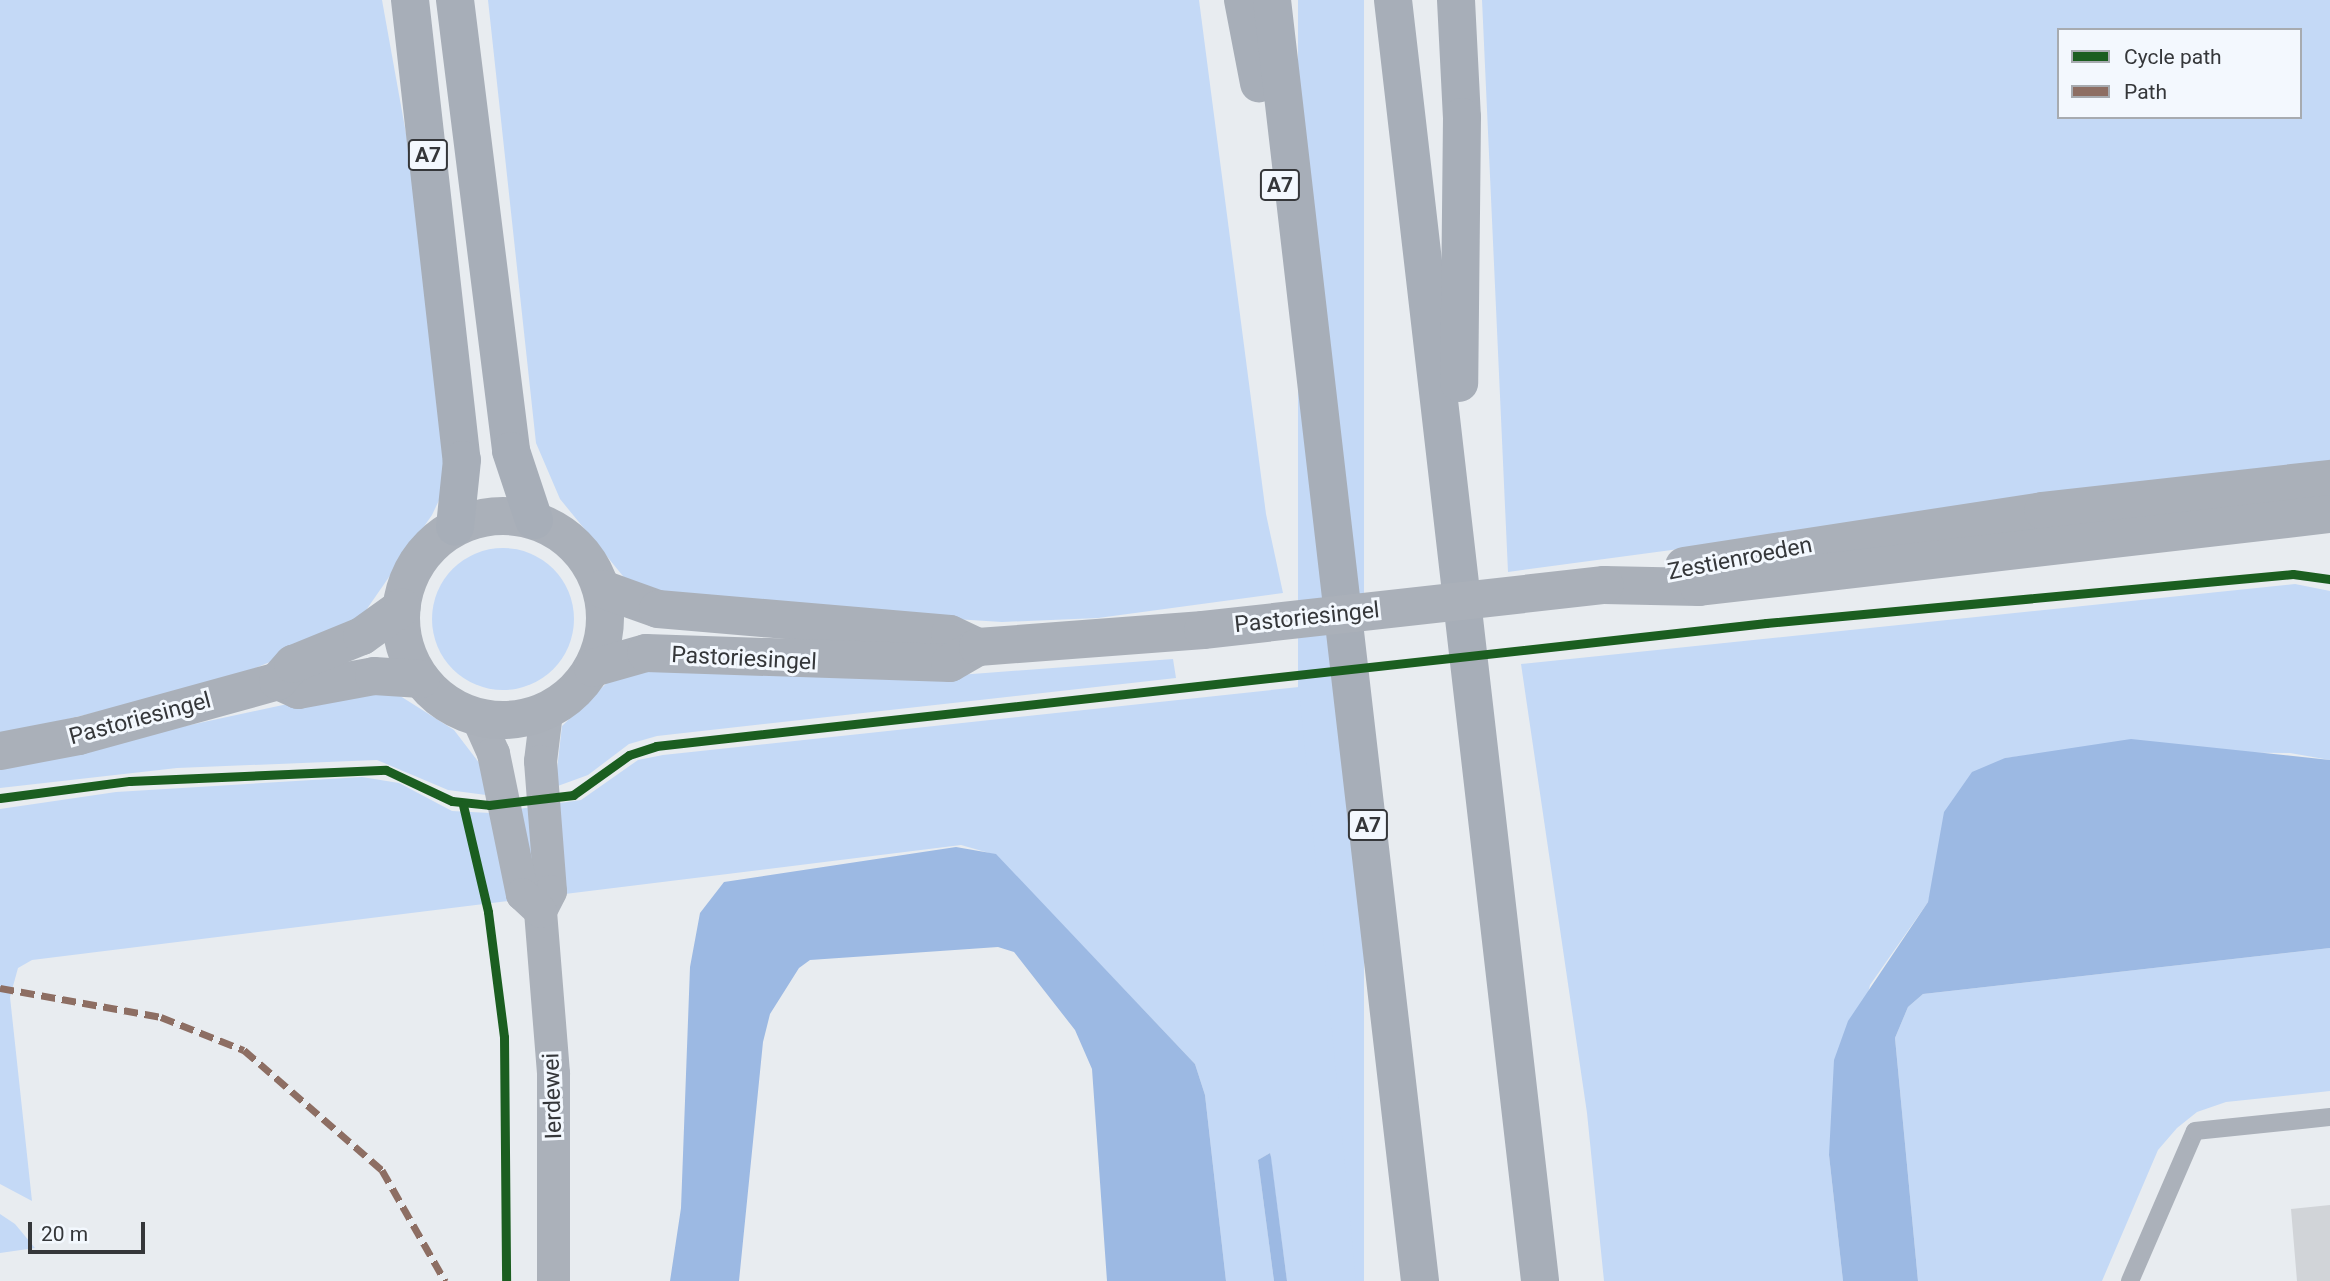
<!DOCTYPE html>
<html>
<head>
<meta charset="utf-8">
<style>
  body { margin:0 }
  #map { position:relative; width:2330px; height:1281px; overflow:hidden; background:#e8ecf0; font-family:Roboto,sans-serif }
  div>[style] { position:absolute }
  .green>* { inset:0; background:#c4d9f6; transform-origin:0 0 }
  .round { border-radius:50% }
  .water>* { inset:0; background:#9cb9e3 }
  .building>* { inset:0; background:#d1d4d8 }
  .lane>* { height:18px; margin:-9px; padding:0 9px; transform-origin:9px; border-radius:9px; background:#abb1ba }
  .street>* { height:33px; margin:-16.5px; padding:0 16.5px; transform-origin:16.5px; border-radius:16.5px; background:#abb1ba }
  .secondary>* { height:38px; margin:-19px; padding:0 19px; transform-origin:19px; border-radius:19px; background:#aab0b9 }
  .secondary>.ring { margin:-19px; padding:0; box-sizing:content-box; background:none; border:38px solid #aab0b9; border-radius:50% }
  .highway>* { height:38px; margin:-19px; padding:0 19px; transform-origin:19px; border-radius:19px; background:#a7aeb8 }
  .secondary-bridge>* { height:38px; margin:-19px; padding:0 19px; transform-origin:19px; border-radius:19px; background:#aab0b9 }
  .quiet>* { height:7px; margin-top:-3.5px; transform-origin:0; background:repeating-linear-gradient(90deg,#8d6e63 0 14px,transparent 0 21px) }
  .cycleway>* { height:9px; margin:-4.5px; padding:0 4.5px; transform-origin:4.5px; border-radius:4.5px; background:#1b5e20 }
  span { translate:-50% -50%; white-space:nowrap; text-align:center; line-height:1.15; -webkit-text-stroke:6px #f3f8fe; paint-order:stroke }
  .shield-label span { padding:2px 5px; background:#f3f8fe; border:2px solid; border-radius:5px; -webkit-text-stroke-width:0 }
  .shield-label { font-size:21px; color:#35373a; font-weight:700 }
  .street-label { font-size:23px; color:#35373a }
  .legend { position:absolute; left:2057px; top:28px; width:245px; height:91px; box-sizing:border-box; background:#f3f8fe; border:2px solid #a7abb0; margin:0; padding:9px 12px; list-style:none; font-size:21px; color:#35373a }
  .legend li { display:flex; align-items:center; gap:14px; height:35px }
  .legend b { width:35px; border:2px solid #a7abb0 }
  .scale { position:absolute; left:28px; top:1222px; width:117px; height:32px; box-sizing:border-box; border:4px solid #35373a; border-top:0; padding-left:9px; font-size:21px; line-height:24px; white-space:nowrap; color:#35373a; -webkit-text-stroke:5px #f3f8fe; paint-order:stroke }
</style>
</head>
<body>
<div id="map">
  <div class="green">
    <div style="clip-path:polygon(0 0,382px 0,419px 206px,446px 430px,441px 496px,432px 515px,362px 616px,309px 646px,216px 684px,0 735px)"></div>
    <div style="clip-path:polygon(488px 0,1199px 0,1266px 514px,1283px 593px,1098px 618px,1002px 622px,686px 602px,627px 581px,560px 499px,536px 443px)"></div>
    <div style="left:1298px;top:0;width:66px;height:1289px"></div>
    <div style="clip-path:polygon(evenodd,1482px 0,2330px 0,2330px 462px,1508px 572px,1482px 0,2059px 30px,2300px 30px,2300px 117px,2059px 117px,2059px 30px)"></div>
    <div class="round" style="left:432px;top:548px;width:142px;height:142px"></div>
    <div style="clip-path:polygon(2295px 584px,2330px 591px,2330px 760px,2290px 753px,2069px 751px,2005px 758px,1937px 867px,1928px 902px,1870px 985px,1829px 1155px,1843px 1281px,1604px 1281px,1587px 1113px,1521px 664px)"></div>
    <div style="clip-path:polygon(1173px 659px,1176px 678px,657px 736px,629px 744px,588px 775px,555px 787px,562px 726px,611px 679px,657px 665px,959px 675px)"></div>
    <div style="clip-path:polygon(1299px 687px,1356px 1281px,1287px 1281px,1270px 1153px,1258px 1160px,1274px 1281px,1226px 1281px,1205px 1095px,1195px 1064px,996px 855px,961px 845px,32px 960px,18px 968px,10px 997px,32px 1201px,0 1184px,0 809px,116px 792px,362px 777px,399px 783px,452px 811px,490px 813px,581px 800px,638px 760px,663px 755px)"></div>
    <div style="clip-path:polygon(357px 689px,397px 694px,454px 730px,480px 764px,486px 795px,448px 790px,377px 760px,177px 768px,0 788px,0 766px)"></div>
    <div style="clip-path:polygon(2330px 948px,2330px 1091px,2226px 1102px,2197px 1112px,2177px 1128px,2158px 1150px,2102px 1281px,1918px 1281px,1895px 1038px,1908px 1007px,1923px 994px)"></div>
    <div style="clip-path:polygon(0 1214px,15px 1224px,35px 1248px,0 1253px)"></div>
  </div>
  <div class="water">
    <div style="clip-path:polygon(2131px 739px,2330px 760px,2330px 948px,1923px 994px,1908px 1007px,1895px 1038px,1918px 1281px,1843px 1281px,1829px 1155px,1834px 1060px,1848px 1021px,1928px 902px,1944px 812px,1972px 772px,2005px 758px)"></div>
    <div style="clip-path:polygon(956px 847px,996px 854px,1195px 1064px,1205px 1095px,1226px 1281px,1107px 1281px,1092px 1069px,1075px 1030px,1014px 952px,998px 947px,810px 960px,799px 968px,770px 1014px,763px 1042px,739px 1281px,670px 1281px,681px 1208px,690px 967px,700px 913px,724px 882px)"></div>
    <div style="clip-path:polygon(1270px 1153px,1271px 1157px,1287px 1281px,1274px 1281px,1258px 1160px)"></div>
  </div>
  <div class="building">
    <div style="clip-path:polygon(2330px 1205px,2330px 1281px,2297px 1281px,2291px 1209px)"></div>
  </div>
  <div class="lane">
    <div style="left:2130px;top:1281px;width:163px;rotate:-66.6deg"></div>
    <div style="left:2195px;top:1131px;width:136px;rotate:-5.9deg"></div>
  </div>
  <div class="street">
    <div style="left:546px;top:712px;width:49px;rotate:97deg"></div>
    <div style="left:540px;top:761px;width:130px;rotate:85.6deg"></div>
    <div style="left:550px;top:891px;width:22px;rotate:117deg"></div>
    <div style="left:540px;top:911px;width:163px;rotate:85.4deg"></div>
    <div style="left:553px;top:1073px;width:208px;rotate:90deg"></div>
    <div style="left:477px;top:717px;width:39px;rotate:66deg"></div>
    <div style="left:493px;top:753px;width:144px;rotate:78.4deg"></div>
    <div style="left:522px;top:894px;width:25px;rotate:43deg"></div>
  </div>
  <div class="secondary">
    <div class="ring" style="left:401px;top:516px;width:166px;height:166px"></div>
    <div style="left:1684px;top:566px;width:363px;rotate:-8.7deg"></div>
    <div style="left:2043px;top:511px;width:289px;rotate:-6.4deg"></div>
    <div style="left:1604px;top:585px;width:95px;rotate:1.2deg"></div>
    <div style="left:1699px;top:587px;width:635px;rotate:-6.6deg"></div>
    <div style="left:602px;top:589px;width:59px;rotate:19.7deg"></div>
    <div style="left:658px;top:609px;width:293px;rotate:4.9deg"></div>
    <div style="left:950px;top:634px;width:31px;rotate:25deg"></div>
    <div style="left:593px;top:668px;width:55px;rotate:-15.8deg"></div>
    <div style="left:646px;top:653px;width:304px;rotate:1.9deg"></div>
    <div style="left:950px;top:663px;width:32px;rotate:-30deg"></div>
    <div style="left:978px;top:647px;width:226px;rotate:-4.3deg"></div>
    <div style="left:278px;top:681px;width:22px;rotate:24deg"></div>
    <div style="left:298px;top:690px;width:77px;rotate:-10.4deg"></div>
    <div style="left:374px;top:676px;width:47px;rotate:3.7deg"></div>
    <div style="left:0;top:751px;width:80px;rotate:-10.8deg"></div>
    <div style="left:79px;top:736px;width:206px;rotate:-15.4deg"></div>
    <div style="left:278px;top:681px;width:23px;rotate:-49deg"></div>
    <div style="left:293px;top:664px;width:74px;rotate:-22.1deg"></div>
    <div style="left:362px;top:636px;width:49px;rotate:-35.9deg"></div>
  </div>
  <div class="highway">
    <div style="left:410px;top:0;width:463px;rotate:83.6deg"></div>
    <div style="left:462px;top:460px;width:67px;rotate:96deg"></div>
    <div style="left:455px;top:0;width:454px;rotate:82.9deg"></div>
    <div style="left:511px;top:451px;width:73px;rotate:71.6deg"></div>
    <div style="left:1243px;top:0;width:85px;rotate:79.1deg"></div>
    <div style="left:1272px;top:0;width:1290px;rotate:83.41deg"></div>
    <div style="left:1393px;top:0;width:1289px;rotate:83.45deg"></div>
    <div style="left:1456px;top:0;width:117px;rotate:87.1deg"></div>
    <div style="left:1462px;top:117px;width:266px;rotate:90.6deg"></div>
  </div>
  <div class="secondary-bridge">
    <div style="left:1203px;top:630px;width:404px;rotate:-6.4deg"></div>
  </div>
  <div class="quiet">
    <div style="left:0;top:988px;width:164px;rotate:10.2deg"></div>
    <div style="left:161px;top:1017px;width:89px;rotate:21.7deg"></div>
    <div style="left:244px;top:1050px;width:183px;rotate:41deg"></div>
    <div style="left:382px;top:1170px;width:128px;rotate:60.4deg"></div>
  </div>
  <div class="cycleway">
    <div style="left:0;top:798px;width:131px;rotate:-7.5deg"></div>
    <div style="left:130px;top:781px;width:256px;rotate:-2.5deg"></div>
    <div style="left:386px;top:770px;width:73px;rotate:25.2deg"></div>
    <div style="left:452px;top:801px;width:37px;rotate:6deg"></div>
    <div style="left:489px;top:805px;width:85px;rotate:-6.8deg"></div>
    <div style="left:573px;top:795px;width:69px;rotate:-35.5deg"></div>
    <div style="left:629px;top:755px;width:28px;rotate:-18deg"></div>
    <div style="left:656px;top:746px;width:1117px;rotate:-6.32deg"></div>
    <div style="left:1766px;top:623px;width:529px;rotate:-5.31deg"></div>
    <div style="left:2293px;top:574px;width:37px;rotate:8deg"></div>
    <div style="left:463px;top:805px;width:110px;rotate:76.8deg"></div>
    <div style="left:488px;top:912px;width:126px;rotate:82.7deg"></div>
    <div style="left:504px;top:1037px;width:244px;rotate:89.5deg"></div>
  </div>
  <div class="shield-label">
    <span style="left:428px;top:155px">A7</span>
    <span style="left:1280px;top:185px">A7</span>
    <span style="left:1368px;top:825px">A7</span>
  </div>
  <div class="street-label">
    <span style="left:1740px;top:559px;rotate:-11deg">Zestienroeden</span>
    <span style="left:1307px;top:618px;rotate:-6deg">Pastoriesingel</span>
    <span style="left:744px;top:659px;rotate:3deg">Pastoriesingel</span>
    <span style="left:140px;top:719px;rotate:-15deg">Pastoriesingel</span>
    <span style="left:553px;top:1096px;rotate:-92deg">Ierdewei</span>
  </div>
  <ul class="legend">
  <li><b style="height:9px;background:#1b5e20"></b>Cycle path</li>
  <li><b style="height:9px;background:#8d6e63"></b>Path</li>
  </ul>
  <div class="scale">20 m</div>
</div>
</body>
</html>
